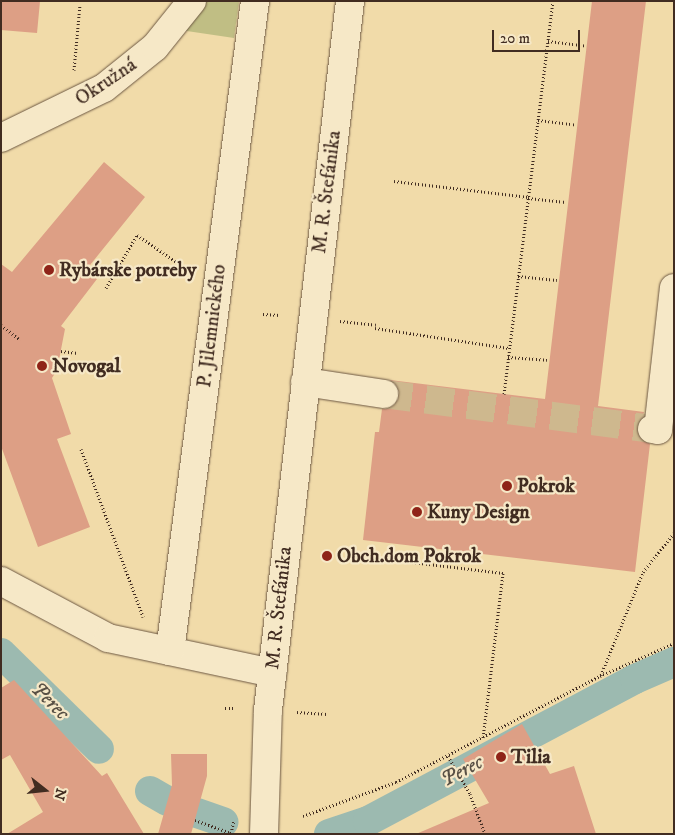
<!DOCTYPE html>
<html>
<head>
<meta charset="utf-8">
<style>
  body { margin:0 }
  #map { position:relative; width:675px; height:835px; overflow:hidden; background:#f1dba9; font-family:"IM FELL DW Pica",serif }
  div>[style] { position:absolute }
  .green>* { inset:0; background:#c0be84 }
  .canal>* { height:30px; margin:-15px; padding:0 15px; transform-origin:15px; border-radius:15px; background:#9cbab0 }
  .building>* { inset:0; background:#dd9f85 }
  .minor-tunnel>* { height:28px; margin-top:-14px; transform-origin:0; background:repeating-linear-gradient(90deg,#ceb88e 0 28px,transparent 0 42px) }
  .path>* { height:3px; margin-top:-1.5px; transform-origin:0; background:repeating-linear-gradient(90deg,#412c21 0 1px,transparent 0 3.5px) }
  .roads { filter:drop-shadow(0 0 1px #6d5843) drop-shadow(0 0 1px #6d5843) }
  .minor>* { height:28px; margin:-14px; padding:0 14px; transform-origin:14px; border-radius:14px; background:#f6e8c7 }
  .dots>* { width:14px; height:14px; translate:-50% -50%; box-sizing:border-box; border:2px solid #f6e8c7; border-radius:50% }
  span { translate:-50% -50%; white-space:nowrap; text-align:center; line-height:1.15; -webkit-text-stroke:4.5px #f6e8c7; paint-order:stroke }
  .street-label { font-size:20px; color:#412c21 }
  .poi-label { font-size:20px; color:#412c21; font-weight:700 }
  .left { translate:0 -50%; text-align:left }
  .water-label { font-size:21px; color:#585045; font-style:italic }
  .frame { position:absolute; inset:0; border:2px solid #412c21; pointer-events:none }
  .north { position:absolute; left:20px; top:765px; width:50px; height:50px; -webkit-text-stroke:4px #f6e8c7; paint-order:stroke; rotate:106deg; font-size:14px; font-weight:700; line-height:20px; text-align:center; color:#412c21 }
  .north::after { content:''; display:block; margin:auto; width:18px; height:22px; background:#412c21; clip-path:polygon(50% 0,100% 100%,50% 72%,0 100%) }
  .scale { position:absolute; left:492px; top:30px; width:88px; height:22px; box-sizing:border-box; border:2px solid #412c21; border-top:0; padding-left:6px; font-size:15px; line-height:18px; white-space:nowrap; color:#412c21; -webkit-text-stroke:4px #f6e8c7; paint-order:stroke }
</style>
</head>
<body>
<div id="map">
  <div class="green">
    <div style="clip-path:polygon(201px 1px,239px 1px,234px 38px,180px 30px)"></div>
  </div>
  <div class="canal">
    <div style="left:1px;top:653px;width:137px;rotate:44.4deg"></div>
    <div style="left:150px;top:791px;width:20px;rotate:30deg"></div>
    <div style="left:197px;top:813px;width:28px;rotate:19deg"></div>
    <div style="left:329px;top:834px;width:41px;rotate:-18.4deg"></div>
    <div style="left:368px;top:821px;width:302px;rotate:-28deg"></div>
    <div style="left:635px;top:679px;width:43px;rotate:-23.6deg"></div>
  </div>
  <div class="building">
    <div style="clip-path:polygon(1px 1px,40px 1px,37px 33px,1px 30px)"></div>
    <div style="clip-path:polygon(592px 1px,646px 1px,598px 406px,644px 412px,637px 434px,650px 444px,635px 572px,363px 540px,375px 432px,379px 432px,382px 409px,390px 408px,399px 397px,398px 388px,390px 380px,545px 399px)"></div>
    <div style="clip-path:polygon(104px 162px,145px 197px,86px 270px,97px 279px,61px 326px,65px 329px,57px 370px,52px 378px,71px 434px,57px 439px,90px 527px,38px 547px,1px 446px,1px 264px,12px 272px)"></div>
    <div style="clip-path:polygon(14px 680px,102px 776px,107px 773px,144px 834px,7px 834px,43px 812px,10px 755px,1px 760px,1px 688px)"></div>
    <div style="clip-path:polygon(522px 724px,550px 774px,574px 766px,596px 834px,416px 834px,489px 803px,463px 759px)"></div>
    <div style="clip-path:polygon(171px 754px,207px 754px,207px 776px,191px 834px,158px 834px,172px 785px)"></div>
  </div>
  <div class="minor-tunnel">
    <div style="left:384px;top:394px;width:270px;rotate:7.4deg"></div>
  </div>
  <div class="path">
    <div style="left:548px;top:41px;width:38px;rotate:7deg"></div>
    <div style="left:74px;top:70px;width:66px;rotate:-84.8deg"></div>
    <div style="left:538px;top:120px;width:38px;rotate:7deg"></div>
    <div style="left:394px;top:181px;width:135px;rotate:6.8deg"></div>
    <div style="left:528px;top:198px;width:38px;rotate:6deg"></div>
    <div style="left:518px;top:276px;width:39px;rotate:6deg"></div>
    <div style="left:106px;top:288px;width:61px;rotate:-59.7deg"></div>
    <div style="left:137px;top:235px;width:65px;rotate:34.4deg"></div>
    <div style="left:263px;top:314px;width:17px;rotate:3deg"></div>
    <div style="left:340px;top:321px;width:36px;rotate:6deg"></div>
    <div style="left:1px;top:325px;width:24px;rotate:38deg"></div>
    <div style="left:375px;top:328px;width:135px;rotate:8.5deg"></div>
    <div style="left:61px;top:351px;width:17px;rotate:7deg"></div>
    <div style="left:508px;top:357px;width:39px;rotate:4deg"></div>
    <div style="left:504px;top:394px;width:396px;rotate:-82.9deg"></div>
    <div style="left:81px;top:449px;width:179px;rotate:69.7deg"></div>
    <div style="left:346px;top:554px;width:158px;rotate:6.9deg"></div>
    <div style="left:503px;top:573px;width:166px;rotate:96.9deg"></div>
    <div style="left:601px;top:675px;width:111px;rotate:-67.8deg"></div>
    <div style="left:643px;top:572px;width:50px;rotate:-51.5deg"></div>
    <div style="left:225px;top:708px;width:11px"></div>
    <div style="left:297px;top:712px;width:30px;rotate:4deg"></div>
    <div style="left:448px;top:756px;width:44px;rotate:59.9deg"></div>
    <div style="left:470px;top:794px;width:43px;rotate:69.4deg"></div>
    <div style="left:303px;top:816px;width:99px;rotate:-20.1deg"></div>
    <div style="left:396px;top:782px;width:230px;rotate:-27.5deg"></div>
    <div style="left:600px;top:676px;width:81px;rotate:-24deg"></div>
    <div style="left:195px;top:820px;width:38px;rotate:20deg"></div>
    <div style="left:231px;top:833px;width:13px;rotate:-77deg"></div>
  </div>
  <div class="roads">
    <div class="minor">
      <div style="left:1px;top:138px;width:114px;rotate:-25.9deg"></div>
      <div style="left:104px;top:88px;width:65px;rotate:-38.8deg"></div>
      <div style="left:155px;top:47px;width:59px;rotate:-51.2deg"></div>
      <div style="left:305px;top:382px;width:80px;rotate:8.6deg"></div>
      <div style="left:652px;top:429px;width:6px;rotate:9deg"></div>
      <div style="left:658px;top:430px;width:143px;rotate:-83.6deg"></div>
      <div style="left:1px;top:581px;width:121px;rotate:28deg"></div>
      <div style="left:108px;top:638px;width:168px;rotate:12deg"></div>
      <div style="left:170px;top:651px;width:656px;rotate:-82.55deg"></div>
      <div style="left:264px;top:834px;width:124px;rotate:-88.2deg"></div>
      <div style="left:268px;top:710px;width:714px;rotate:-83.4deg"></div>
    </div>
  </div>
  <div class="dots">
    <div style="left:49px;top:270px;background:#8f2418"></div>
    <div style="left:42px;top:366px;background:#8f2418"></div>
    <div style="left:507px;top:486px;background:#8f2418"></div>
    <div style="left:417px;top:512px;background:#8f2418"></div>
    <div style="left:327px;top:556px;background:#8f2418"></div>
    <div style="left:501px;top:757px;background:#8f2418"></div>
  </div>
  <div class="street-label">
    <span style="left:106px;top:82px;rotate:-34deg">Okružná</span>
    <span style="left:327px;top:192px;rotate:-83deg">M. R. Štefánika</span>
    <span style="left:212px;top:326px;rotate:-83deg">P. Jilemnického</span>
    <span style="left:279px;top:608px;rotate:-84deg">M. R. Štefánika</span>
  </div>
  <div class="poi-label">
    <span class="left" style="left:59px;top:270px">Rybárske potreby</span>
    <span class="left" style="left:52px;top:366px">Novogal</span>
    <span class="left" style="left:517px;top:486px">Pokrok</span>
    <span class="left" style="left:427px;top:512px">Kuny Design</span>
    <span class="left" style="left:337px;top:556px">Obch.dom Pokrok</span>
    <span class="left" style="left:511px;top:757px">Tilia</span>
  </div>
  <div class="water-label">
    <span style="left:50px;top:701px;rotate:45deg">Perec</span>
    <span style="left:462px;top:771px;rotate:-28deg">Perec</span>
  </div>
  <div class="frame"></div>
  <div class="north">N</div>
  <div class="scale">20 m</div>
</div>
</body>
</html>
